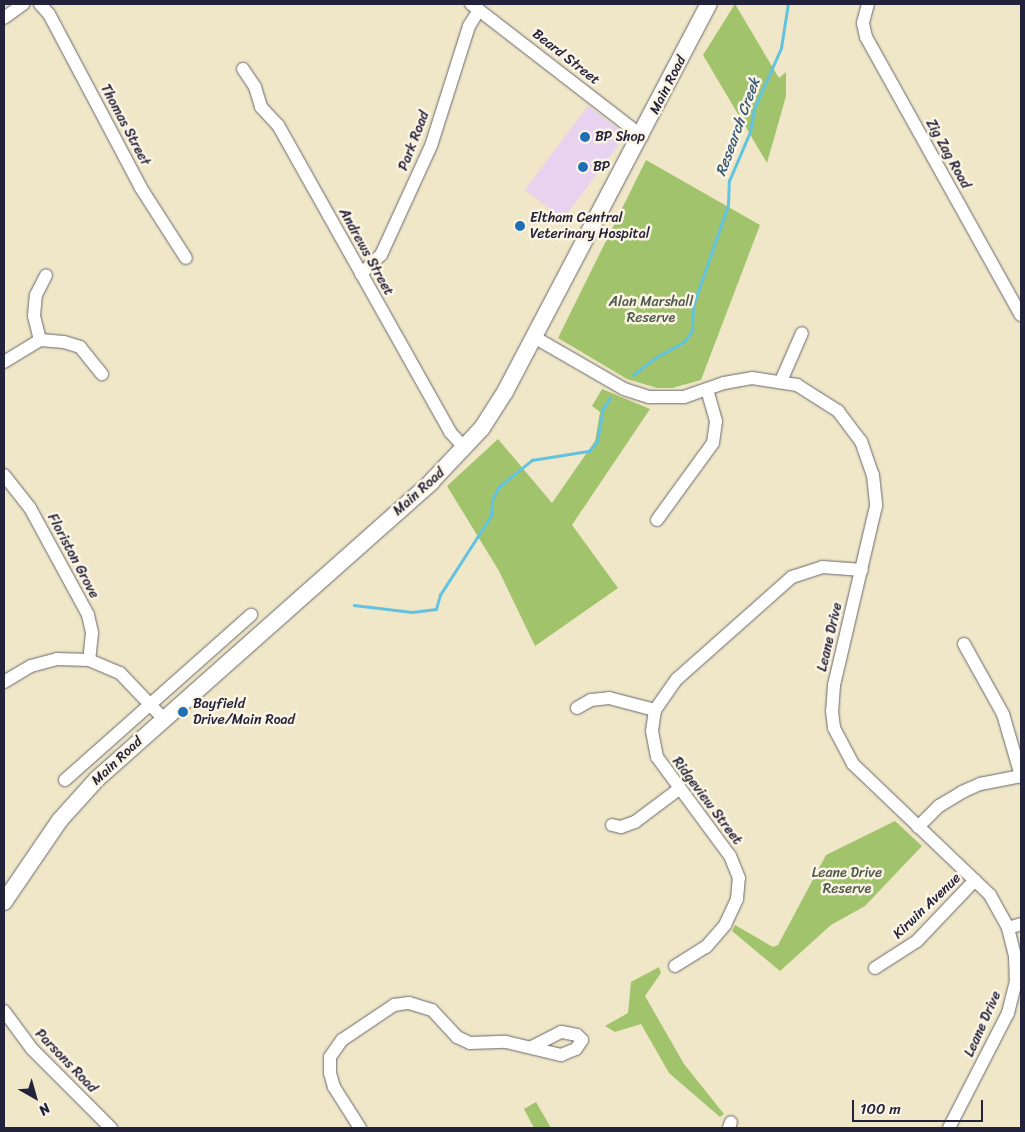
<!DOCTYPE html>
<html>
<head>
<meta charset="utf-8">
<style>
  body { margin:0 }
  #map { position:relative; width:1025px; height:1132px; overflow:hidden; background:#efe7c8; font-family:Sriracha,sans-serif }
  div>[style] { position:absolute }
  .built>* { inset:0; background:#e7d2ef; transform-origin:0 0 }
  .green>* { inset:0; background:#a1c36c }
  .stream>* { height:2.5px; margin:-1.25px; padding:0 1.25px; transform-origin:1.25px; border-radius:1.25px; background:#62c3e0 }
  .roads { filter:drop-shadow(0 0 1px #6a676c) drop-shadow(0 0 1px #6a676c) }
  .minor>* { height:12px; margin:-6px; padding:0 6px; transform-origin:6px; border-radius:6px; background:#fff }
  .major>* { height:16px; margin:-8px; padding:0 8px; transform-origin:8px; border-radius:8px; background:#fff }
  .dots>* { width:14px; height:14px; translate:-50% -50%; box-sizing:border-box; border:2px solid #fcf5e5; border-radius:50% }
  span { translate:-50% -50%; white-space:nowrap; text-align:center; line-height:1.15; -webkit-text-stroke:5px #fcf5e5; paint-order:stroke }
  .street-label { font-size:14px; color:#22223b }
  .poi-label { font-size:14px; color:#22223b }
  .left { translate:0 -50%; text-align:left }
  .park-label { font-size:14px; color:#4e5a4c }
  .water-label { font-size:15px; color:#385a75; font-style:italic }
  .frame { position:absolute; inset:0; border:5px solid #22223b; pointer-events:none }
  .north { position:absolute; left:10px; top:1072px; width:50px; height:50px; -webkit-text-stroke:4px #fcf5e5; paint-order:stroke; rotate:142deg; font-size:14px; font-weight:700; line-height:20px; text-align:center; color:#22223b }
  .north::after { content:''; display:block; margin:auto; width:18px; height:22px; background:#22223b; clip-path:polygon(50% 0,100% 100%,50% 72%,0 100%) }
  .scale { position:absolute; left:852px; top:1100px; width:131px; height:22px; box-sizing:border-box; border:2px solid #22223b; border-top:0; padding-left:6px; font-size:15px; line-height:18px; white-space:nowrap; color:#22223b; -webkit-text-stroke:4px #fcf5e5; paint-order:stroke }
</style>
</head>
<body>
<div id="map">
  <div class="built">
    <div style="left:588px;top:106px;width:48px;height:105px;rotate:37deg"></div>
  </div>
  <div class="green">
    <div style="clip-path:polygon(735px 4px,779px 78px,786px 72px,786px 96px,767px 163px,703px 55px)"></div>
    <div style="clip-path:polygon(646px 160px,760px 225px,701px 380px,672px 388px,657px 388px,627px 379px,558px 338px)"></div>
    <div style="clip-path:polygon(602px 389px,650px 409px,572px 525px,618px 588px,535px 646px,499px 571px,447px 486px,498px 439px,552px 503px,595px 441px,600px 412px,592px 406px)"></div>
    <div style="clip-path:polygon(895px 821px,922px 846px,865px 906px,831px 925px,780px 971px,732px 931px,735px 925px,773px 947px,778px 945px,826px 855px)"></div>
    <div style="clip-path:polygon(659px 967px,661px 973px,645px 996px,684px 1064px,724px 1114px,720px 1117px,669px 1073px,641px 1024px,615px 1032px,605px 1026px,628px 1013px,631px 982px)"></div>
    <div style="clip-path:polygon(536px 1102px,551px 1128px,534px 1128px,524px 1109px)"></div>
  </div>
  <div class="stream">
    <div style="left:633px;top:375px;width:28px;rotate:-38deg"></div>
    <div style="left:655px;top:358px;width:33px;rotate:-29deg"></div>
    <div style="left:684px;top:342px;width:14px;rotate:-54deg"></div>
    <div style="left:692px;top:331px;width:25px;rotate:-88deg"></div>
    <div style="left:693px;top:306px;width:107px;rotate:-70.9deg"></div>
    <div style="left:728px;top:205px;width:24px;rotate:-88deg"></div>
    <div style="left:729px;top:181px;width:53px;rotate:-66.8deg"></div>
    <div style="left:750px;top:132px;width:23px;rotate:-80deg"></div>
    <div style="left:754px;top:109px;width:67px;rotate:-66.1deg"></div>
    <div style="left:781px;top:48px;width:45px;rotate:-81deg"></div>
    <div style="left:354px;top:605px;width:58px;rotate:6.9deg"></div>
    <div style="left:412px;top:612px;width:24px;rotate:-7deg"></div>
    <div style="left:436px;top:609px;width:15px;rotate:-74deg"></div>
    <div style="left:440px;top:595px;width:94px;rotate:-57.2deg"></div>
    <div style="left:491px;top:516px;width:16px;rotate:-86deg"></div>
    <div style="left:492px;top:500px;width:15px;rotate:-62deg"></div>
    <div style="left:499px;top:487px;width:43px;rotate:-39.3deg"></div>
    <div style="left:532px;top:460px;width:58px;rotate:-9deg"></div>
    <div style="left:589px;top:451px;width:12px;rotate:-48deg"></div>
    <div style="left:597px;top:442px;width:34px;rotate:-80deg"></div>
    <div style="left:603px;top:409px;width:13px;rotate:-58deg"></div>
  </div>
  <div class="roads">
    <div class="minor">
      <div style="left:40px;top:4px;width:13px;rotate:48deg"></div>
      <div style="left:49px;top:14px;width:197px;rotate:62.1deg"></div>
      <div style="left:141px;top:188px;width:83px;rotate:57.3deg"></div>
      <div style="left:471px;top:4px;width:216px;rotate:37.7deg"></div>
      <div style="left:868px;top:4px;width:20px;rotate:105deg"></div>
      <div style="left:863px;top:23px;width:14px;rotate:78deg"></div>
      <div style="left:866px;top:37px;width:318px;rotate:60.9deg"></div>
      <div style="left:4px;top:18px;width:24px;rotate:-36deg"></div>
      <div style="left:243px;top:69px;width:22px;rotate:56deg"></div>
      <div style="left:255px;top:87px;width:21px;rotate:73deg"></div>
      <div style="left:261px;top:107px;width:25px;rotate:47deg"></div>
      <div style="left:278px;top:125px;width:352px;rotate:60.7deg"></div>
      <div style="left:450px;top:432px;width:22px;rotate:47deg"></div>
      <div style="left:361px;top:274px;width:28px;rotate:-44deg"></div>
      <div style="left:381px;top:255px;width:120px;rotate:-65.4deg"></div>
      <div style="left:431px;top:146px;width:126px;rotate:-72.4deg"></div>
      <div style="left:469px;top:26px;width:19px;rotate:-58deg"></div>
      <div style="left:534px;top:337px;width:104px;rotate:30deg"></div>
      <div style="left:624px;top:389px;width:26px;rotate:18deg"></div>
      <div style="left:649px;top:397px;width:35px"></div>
      <div style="left:684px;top:397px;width:42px;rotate:-19.3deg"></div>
      <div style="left:724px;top:383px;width:28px;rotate:-10deg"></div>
      <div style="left:752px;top:378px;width:46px;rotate:8.8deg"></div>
      <div style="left:797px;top:385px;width:49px;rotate:32.4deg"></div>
      <div style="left:838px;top:411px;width:38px;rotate:53deg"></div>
      <div style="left:861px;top:441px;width:36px;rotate:71deg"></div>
      <div style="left:873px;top:475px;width:31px;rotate:84deg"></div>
      <div style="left:876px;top:506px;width:184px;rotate:103.2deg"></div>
      <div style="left:834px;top:685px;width:26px;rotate:94deg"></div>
      <div style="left:832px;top:711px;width:17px;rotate:83deg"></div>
      <div style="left:834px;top:728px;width:41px;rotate:62.2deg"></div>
      <div style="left:853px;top:764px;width:190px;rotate:43.7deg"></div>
      <div style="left:990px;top:895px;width:38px;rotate:61deg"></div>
      <div style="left:1008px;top:928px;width:30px;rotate:76deg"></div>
      <div style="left:1015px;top:957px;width:24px;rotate:88deg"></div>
      <div style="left:1016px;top:981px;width:33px;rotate:104deg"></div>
      <div style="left:1008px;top:1013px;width:129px;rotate:117.2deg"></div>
      <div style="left:40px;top:340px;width:25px;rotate:-104deg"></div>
      <div style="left:34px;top:316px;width:21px;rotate:-85deg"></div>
      <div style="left:36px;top:295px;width:22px;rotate:-63deg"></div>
      <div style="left:4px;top:362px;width:42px;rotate:-31.4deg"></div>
      <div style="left:40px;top:340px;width:24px;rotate:5deg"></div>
      <div style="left:64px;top:342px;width:17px;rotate:17deg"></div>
      <div style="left:80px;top:347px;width:35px;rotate:51deg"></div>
      <div style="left:781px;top:381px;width:52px;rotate:-66.4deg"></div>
      <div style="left:4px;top:475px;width:42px;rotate:51.8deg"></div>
      <div style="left:30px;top:508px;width:122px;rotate:61.5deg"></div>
      <div style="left:88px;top:615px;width:18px;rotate:77deg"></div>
      <div style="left:92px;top:633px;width:27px;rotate:96deg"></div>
      <div style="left:657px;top:520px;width:95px;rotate:-54deg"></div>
      <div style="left:713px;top:443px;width:22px;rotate:-82deg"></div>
      <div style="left:716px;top:421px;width:33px;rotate:-106deg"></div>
      <div style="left:964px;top:644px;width:80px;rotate:60.9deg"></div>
      <div style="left:1003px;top:714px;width:65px;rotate:73.8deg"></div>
      <div style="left:4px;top:682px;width:31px;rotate:-31deg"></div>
      <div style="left:31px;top:666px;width:27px;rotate:-15deg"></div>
      <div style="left:57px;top:659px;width:32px;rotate:2deg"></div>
      <div style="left:89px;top:660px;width:34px;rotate:23deg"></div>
      <div style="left:120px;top:673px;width:62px;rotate:46.3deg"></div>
      <div style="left:577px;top:708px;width:16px;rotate:-30deg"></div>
      <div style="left:591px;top:700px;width:18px;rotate:-6deg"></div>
      <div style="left:609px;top:698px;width:48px;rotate:14.6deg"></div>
      <div style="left:65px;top:780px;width:249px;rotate:-41.6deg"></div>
      <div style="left:612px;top:825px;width:9px;rotate:13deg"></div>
      <div style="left:621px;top:827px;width:15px;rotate:-20deg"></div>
      <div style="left:635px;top:822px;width:55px;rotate:-36.9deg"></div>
      <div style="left:918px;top:827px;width:30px;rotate:-45deg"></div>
      <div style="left:939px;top:806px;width:27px;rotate:-31deg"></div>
      <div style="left:962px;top:792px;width:20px;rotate:-24deg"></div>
      <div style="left:980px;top:784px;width:42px;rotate:-11deg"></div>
      <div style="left:1008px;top:928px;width:14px;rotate:-17deg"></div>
      <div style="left:675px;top:966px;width:36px;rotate:-32deg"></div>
      <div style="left:706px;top:947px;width:29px;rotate:-49deg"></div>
      <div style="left:725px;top:925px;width:29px;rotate:-65deg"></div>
      <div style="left:737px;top:899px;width:21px;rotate:-85deg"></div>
      <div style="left:739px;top:878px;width:24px;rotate:-112deg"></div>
      <div style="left:730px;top:856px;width:123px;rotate:-126.4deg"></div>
      <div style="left:657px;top:757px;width:26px;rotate:-101deg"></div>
      <div style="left:652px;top:731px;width:21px;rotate:-82deg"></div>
      <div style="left:655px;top:710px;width:38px;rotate:-55deg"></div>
      <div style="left:677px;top:679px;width:154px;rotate:-41.6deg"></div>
      <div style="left:792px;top:577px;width:32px;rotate:-18deg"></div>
      <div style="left:822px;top:567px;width:40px;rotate:4.3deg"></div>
      <div style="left:875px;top:968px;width:50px;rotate:-32.7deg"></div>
      <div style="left:917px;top:941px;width:84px;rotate:-46.4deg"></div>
      <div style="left:4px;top:1011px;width:47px;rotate:53.6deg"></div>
      <div style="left:32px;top:1049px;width:112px;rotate:45deg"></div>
      <div style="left:360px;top:1128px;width:49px;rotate:-122.4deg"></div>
      <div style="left:334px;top:1087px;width:15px;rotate:-106deg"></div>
      <div style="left:330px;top:1073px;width:16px;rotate:-90deg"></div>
      <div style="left:330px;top:1057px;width:21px;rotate:-55deg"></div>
      <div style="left:342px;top:1040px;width:63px;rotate:-33.9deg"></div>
      <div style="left:394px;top:1005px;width:15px;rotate:-8deg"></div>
      <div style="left:409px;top:1003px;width:24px;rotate:17deg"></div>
      <div style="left:432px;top:1010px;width:37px;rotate:47deg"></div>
      <div style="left:457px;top:1037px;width:14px;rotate:25deg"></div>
      <div style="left:470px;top:1043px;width:36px;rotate:-2deg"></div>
      <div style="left:506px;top:1042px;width:57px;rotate:13.3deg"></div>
      <div style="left:561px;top:1055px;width:16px;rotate:-22deg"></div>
      <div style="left:576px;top:1049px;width:11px;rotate:-56deg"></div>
      <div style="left:582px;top:1040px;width:7px;rotate:-135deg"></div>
      <div style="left:577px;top:1035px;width:16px;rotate:-169deg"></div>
      <div style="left:561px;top:1032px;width:33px;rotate:153deg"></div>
      <div style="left:729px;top:1128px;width:6px;rotate:-72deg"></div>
    </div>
    <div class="major">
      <div style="left:4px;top:902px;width:99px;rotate:-55.7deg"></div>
      <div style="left:60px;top:820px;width:55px;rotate:-47.9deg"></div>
      <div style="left:97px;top:779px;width:447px;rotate:-41.6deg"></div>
      <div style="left:431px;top:482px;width:74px;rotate:-46.6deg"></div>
      <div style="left:482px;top:428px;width:43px;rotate:-57.4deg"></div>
      <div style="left:505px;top:392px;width:438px;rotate:-62.3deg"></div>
    </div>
  </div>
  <div class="dots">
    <div style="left:585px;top:137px;background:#1f6fb2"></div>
    <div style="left:583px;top:167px;background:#1f6fb2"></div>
    <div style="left:520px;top:226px;background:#1f6fb2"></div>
    <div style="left:183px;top:712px;background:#1f6fb2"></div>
  </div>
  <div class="street-label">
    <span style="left:566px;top:57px;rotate:38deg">Beard Street</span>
    <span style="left:668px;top:85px;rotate:-63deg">Main Road</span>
    <span style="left:125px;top:125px;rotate:62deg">Thomas Street</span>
    <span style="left:414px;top:141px;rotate:-69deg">Park Road</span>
    <span style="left:948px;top:154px;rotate:61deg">Zig Zag Road</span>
    <span style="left:366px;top:252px;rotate:61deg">Andrews Street</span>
    <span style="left:419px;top:492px;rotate:-42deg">Main Road</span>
    <span style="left:73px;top:556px;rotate:62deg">Floriston Grove</span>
    <span style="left:830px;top:637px;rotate:-77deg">Leane Drive</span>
    <span style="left:117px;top:761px;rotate:-43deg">Main Road</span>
    <span style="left:707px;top:801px;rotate:53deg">Ridgeview Street</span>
    <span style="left:927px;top:906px;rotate:-44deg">Kirwin Avenue</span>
    <span style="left:983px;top:1024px;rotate:-66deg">Leane Drive</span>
    <span style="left:66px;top:1061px;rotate:46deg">Parsons Road</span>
  </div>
  <div class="poi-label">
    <span class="left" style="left:595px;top:137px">BP Shop</span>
    <span class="left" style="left:593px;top:167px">BP</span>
    <span class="left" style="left:530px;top:226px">Eltham Central<br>Veterinary Hospital</span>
    <span class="left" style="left:193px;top:712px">Bayfield<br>Drive/Main Road</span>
  </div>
  <div class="park-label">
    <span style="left:651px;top:310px">Alan Marshall<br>Reserve</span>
    <span style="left:847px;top:881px">Leane Drive<br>Reserve</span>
  </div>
  <div class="water-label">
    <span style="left:738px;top:127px;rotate:-70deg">Research Creek</span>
  </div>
  <div class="frame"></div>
  <div class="north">N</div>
  <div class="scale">100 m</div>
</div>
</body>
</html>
